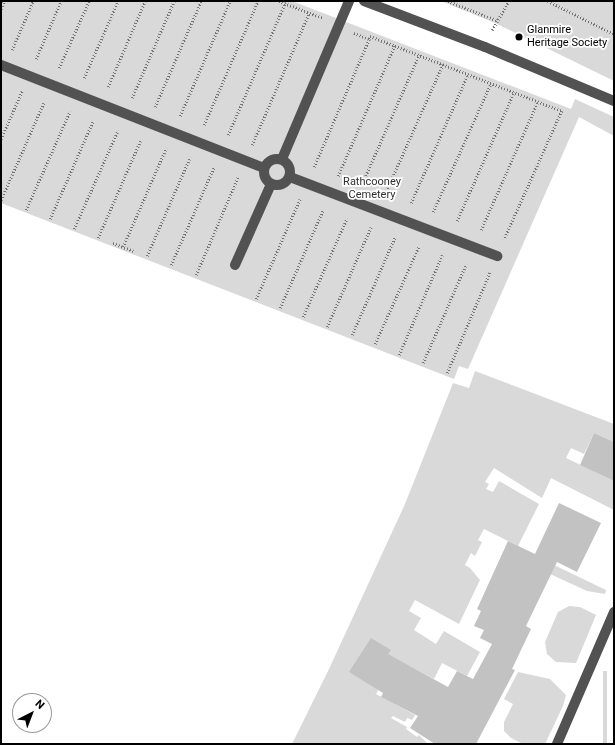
<!DOCTYPE html>
<html>
<head>
<meta charset="utf-8">
<style>
  body { margin:0 }
  #map { position:relative; width:615px; height:745px; overflow:hidden; background:#fff; font-family:Roboto,sans-serif }
  div>[style] { position:absolute }
  .green>* { inset:0; background:#d9d9d9; transform-origin:0 0 }
  .building>* { inset:0; background:#c2c2c2 }
  .path>* { height:2.5px; margin-top:-1.25px; transform-origin:0; background:repeating-linear-gradient(90deg,#747474 0 1px,transparent 0 3px) }
  .minor>* { height:10px; margin:-5px; padding:0 5px; transform-origin:5px; border-radius:5px; background:#525252 }
  .minor>.ring { margin:-5px; padding:0; box-sizing:content-box; background:none; border:10px solid #525252; border-radius:50% }
  .dots>* { width:11px; height:11px; translate:-50% -50%; box-sizing:border-box; border:2px solid #fff; border-radius:50% }
  span { translate:-50% -50%; white-space:nowrap; text-align:center; line-height:1.15; -webkit-text-stroke:3.5px #fff; paint-order:stroke }
  .poi-label { font-size:11px; color:#000 }
  .left { translate:0 -50%; text-align:left }
  .park-label { font-size:11px; color:#303030 }
  .frame { position:absolute; inset:0; border:2px solid #000; pointer-events:none }
  .north { position:absolute; left:12px; top:693px; width:40px; height:40px; box-sizing:border-box; background:#fff; border:1px solid #999; border-radius:50%; rotate:42deg; font-size:11px; font-weight:700; line-height:16px; text-align:center; color:#000 }
  .north::after { content:''; display:block; margin:auto; width:14px; height:18px; background:#000; clip-path:polygon(50% 0,100% 100%,50% 72%,0 100%) }
</style>
</head>
<body>
<div id="map">
  <div class="green">
    <div style="clip-path:polygon(1px 1px,292px 1px,571px 109px,575px 99px,614px 117px,614px 136px,579px 117px,468px 369px,459px 366px,454px 379px,1px 203px)"></div>
    <div style="clip-path:polygon(441px 1px,614px 1px,614px 81px,495px 23px)"></div>
    <div style="clip-path:polygon(475px 371px,614px 424px,614px 442px,594px 433px,584px 454px,571px 448px,566px 458px,614px 481px,614px 510px,551px 478px,542px 498px,494px 468px,485px 482px,489px 484px,486px 489px,493px 492px,499px 481px,539px 504px,518px 546px,484px 529px,478px 540px,482px 542px,475px 556px,471px 553px,465px 565px,470px 568px,480px 580px,459px 624px,415px 600px,409px 611px,421px 618px,414px 630px,436px 644px,444px 631px,480px 652px,467px 676px,442px 663px,434px 679px,396px 659px,376px 694px,415px 715px,412px 720px,407px 718px,405px 722px,393px 716px,391px 718px,407px 727px,406px 729px,417px 737px,419px 735px,428px 744px,292px 744px,329px 669px,405px 504px,453px 383px,469px 388px)"></div>
    <div style="clip-path:polygon(554px 565px,606px 590px,605px 594px,587px 591px,550px 574px)"></div>
    <div style="clip-path:polygon(569px 606px,580px 607px,596px 615px,576px 663px,556px 662px,547px 654px,545px 642px,558px 612px)"></div>
    <div style="left:603px;top:671px;width:4px;height:80px"></div>
    <div style="clip-path:polygon(518px 672px,550px 679px,566px 695px,563px 706px,545px 744px,523px 744px,511px 738px,504px 731px,504px 722px,513px 704px,504px 699px)"></div>
  </div>
  <div class="building">
    <div style="clip-path:polygon(594px 433px,614px 442px,614px 481px,580px 465px)"></div>
    <div style="clip-path:polygon(559px 503px,601px 523px,577px 572px,557px 562px,526px 626px,531px 629px,512px 669px,515px 670px,476px 744px,435px 744px,410px 728px,418px 716px,381px 697px,383px 693px,349px 672px,371px 638px,391px 650px,388px 654px,448px 687px,457px 671px,473px 679px,492px 644px,480px 638px,484px 630px,474px 626px,481px 611px,477px 609px,508px 541px,535px 554px)"></div>
  </div>
  <div class="path">
    <div style="left:279px;top:1px;width:47px;rotate:21.1deg"></div>
    <div style="left:448px;top:1px;width:52px;rotate:21.6deg"></div>
    <div style="left:548px;top:1px;width:74px;rotate:26.6deg"></div>
    <div style="left:1px;top:9px;width:9px;rotate:-69deg"></div>
    <div style="left:492px;top:30px;width:34px;rotate:-60deg"></div>
    <div style="left:354px;top:33px;width:16px;rotate:22deg"></div>
    <div style="left:369px;top:39px;width:3px;rotate:-72deg"></div>
    <div style="left:370px;top:36px;width:206px;rotate:21.3deg"></div>
    <div style="left:562px;top:111px;width:141px;rotate:114.2deg"></div>
    <div style="left:12px;top:50px;width:53px;rotate:-66.8deg"></div>
    <div style="left:36px;top:59px;width:63px;rotate:-66.7deg"></div>
    <div style="left:59px;top:68px;width:73px;rotate:-65.9deg"></div>
    <div style="left:84px;top:78px;width:84px;rotate:-66.2deg"></div>
    <div style="left:108px;top:87px;width:94px;rotate:-66.7deg"></div>
    <div style="left:132px;top:98px;width:106px;rotate:-66.6deg"></div>
    <div style="left:155px;top:107px;width:116px;rotate:-66.5deg"></div>
    <div style="left:180px;top:116px;width:125px;rotate:-66.5deg"></div>
    <div style="left:204px;top:125px;width:135px;rotate:-66.5deg"></div>
    <div style="left:228px;top:135px;width:144px;rotate:-66.6deg"></div>
    <div style="left:1px;top:139px;width:52px;rotate:-66.4deg"></div>
    <div style="left:252px;top:145px;width:144px;rotate:-66.6deg"></div>
    <div style="left:314px;top:167px;width:139px;rotate:-66.7deg"></div>
    <div style="left:338px;top:176px;width:143px;rotate:-66.5deg"></div>
    <div style="left:362px;top:184px;width:141px;rotate:-66.2deg"></div>
    <div style="left:385px;top:194px;width:142px;rotate:-66deg"></div>
    <div style="left:1px;top:200px;width:107px;rotate:-66.3deg"></div>
    <div style="left:411px;top:203px;width:141px;rotate:-66.2deg"></div>
    <div style="left:26px;top:210px;width:108px;rotate:-66deg"></div>
    <div style="left:433px;top:212px;width:141px;rotate:-65.8deg"></div>
    <div style="left:50px;top:219px;width:107px;rotate:-66.3deg"></div>
    <div style="left:457px;top:221px;width:141px;rotate:-66.2deg"></div>
    <div style="left:74px;top:229px;width:108px;rotate:-66deg"></div>
    <div style="left:481px;top:230px;width:141px;rotate:-66.2deg"></div>
    <div style="left:98px;top:238px;width:108px;rotate:-66.5deg"></div>
    <div style="left:113px;top:243px;width:22px;rotate:21deg"></div>
    <div style="left:123px;top:247px;width:108px;rotate:-66.5deg"></div>
    <div style="left:147px;top:256px;width:108px;rotate:-66.5deg"></div>
    <div style="left:171px;top:265px;width:107px;rotate:-66.3deg"></div>
    <div style="left:196px;top:275px;width:107px;rotate:-66.8deg"></div>
    <div style="left:256px;top:299px;width:109px;rotate:-66.3deg"></div>
    <div style="left:280px;top:308px;width:107px;rotate:-66.3deg"></div>
    <div style="left:303px;top:317px;width:108px;rotate:-66deg"></div>
    <div style="left:327px;top:327px;width:109px;rotate:-66.3deg"></div>
    <div style="left:352px;top:335px;width:107px;rotate:-66.3deg"></div>
    <div style="left:375px;top:344px;width:107px;rotate:-65.8deg"></div>
    <div style="left:399px;top:355px;width:109px;rotate:-66.7deg"></div>
    <div style="left:423px;top:363px;width:108px;rotate:-66.5deg"></div>
    <div style="left:447px;top:373px;width:110px;rotate:-66.9deg"></div>
  </div>
  <div class="minor">
    <div style="left:364px;top:1px;width:129px;rotate:20.8deg"></div>
    <div style="left:485px;top:47px;width:140px;rotate:22.7deg"></div>
    <div style="left:1px;top:65px;width:282px;rotate:21.4deg"></div>
    <div class="ring" style="left:264px;top:159px;width:16px;height:16px"></div>
    <div style="left:282px;top:159px;width:172px;rotate:-67deg"></div>
    <div style="left:290px;top:177px;width:222px;rotate:20.9deg"></div>
    <div style="left:235px;top:265px;width:89px;rotate:-66deg"></div>
    <div style="left:557px;top:744px;width:144px;rotate:-66.6deg"></div>
  </div>
  <div class="dots">
    <div style="left:519px;top:37px;background:#000"></div>
  </div>
  <div class="poi-label">
    <span class="left" style="left:527px;top:37px">Glanmire<br>Heritage Society</span>
  </div>
  <div class="park-label">
    <span style="left:372px;top:189px">Rathcooney<br>Cemetery</span>
  </div>
  <div class="frame"></div>
  <div class="north">N</div>
</div>
</body>
</html>
